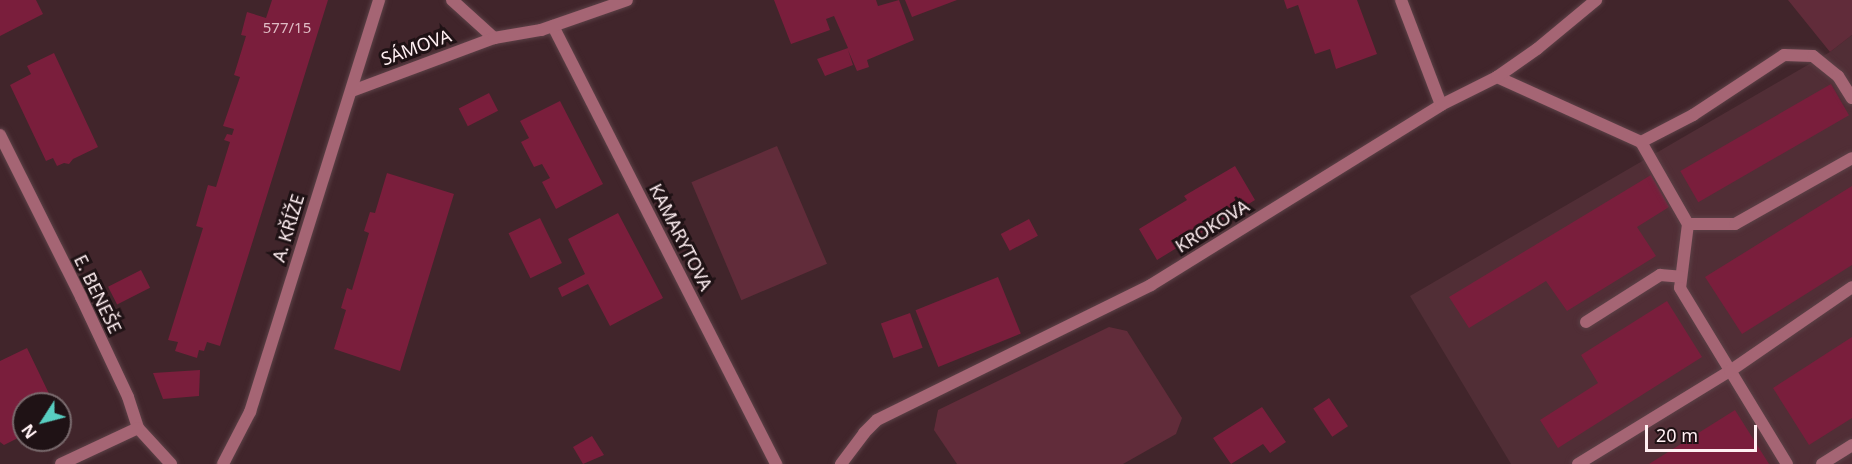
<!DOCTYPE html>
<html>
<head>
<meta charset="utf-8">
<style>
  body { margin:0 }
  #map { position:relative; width:1852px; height:464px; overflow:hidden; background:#41252b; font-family:"Noto Sans",sans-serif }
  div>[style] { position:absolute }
  .built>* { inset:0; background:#512e36 }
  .green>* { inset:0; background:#612c3a; transform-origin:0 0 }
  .building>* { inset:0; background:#7a1e3c; transform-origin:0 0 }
  .roads { filter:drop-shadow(0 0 2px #5c4147) drop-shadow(0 0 2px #5c4147) }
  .service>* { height:12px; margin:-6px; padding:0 6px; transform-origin:6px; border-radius:6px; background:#a56574 }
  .minor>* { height:12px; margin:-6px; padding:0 6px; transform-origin:6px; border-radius:6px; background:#a56574 }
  span { translate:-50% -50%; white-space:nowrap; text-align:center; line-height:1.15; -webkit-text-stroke:6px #1f1215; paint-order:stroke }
  .number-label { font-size:15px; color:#debbc4 }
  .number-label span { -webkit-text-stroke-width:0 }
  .street-label { font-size:18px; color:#ffeff2 }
  .north { position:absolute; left:12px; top:392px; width:60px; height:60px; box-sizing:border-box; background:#1f1215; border:2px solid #796a6d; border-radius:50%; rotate:234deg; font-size:16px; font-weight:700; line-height:24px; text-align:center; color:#ffeff2 }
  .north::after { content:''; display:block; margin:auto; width:21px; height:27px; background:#58cec1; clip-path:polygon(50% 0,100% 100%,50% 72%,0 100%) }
  .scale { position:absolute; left:1645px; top:425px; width:112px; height:27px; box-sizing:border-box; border:3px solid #ffeff2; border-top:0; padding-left:8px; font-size:18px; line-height:21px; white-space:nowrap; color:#ffeff2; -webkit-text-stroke:4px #1f1215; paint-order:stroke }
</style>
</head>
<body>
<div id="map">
  <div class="built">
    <div style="clip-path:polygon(1852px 35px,1852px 464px,1511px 464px,1410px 296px,1830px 52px)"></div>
  </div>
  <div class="green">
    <div style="clip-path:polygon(1788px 0,1852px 0,1852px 35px,1830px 52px)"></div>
    <div style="left:777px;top:146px;width:128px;height:93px;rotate:67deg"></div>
    <div style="clip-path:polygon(1109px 327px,1127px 331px,1182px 418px,1176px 434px,1123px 464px,957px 464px,934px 430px,938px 410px)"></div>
  </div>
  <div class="building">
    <div style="clip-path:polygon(0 0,36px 0,43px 14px,0 36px)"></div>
    <div style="clip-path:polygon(272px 0,328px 0,220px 346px,207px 342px,204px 351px,199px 350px,197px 358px,175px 351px,178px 342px,168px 340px,203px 228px,196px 226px,208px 185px,216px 187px,230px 142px,224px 140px,227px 134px,232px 135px,234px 129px,223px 126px,240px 77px,234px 75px,246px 36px,241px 35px,247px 12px,266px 18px)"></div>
    <div style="clip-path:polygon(774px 0,876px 0,878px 6px,899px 0,914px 40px,867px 60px,869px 67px,857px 71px,848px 50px,853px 65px,825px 76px,817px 59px,848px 48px,834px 16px,826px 19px,830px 30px,791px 44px)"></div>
    <div style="clip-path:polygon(905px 0,957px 0,912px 17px)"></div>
    <div style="clip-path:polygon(1284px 0,1357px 0,1377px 54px,1336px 69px,1330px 49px,1315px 54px,1298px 5px,1287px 9px)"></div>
    <div style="clip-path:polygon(54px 53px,98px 147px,73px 159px,69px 164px,64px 163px,57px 166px,53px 158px,46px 161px,10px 85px,31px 74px,27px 66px)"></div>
    <div style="left:1831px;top:84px;width:36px;height:174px;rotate:60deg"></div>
    <div style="left:489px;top:93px;width:20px;height:34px;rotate:63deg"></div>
    <div style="clip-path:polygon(560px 101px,603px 184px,556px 209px,542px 182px,550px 178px,542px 164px,534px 167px,521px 142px,529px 138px,520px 121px)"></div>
    <div style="clip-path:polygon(1235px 166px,1255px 200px,1157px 260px,1139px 229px,1187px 200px,1184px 196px)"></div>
    <div style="clip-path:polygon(387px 173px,454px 194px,400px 371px,334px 349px,346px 310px,341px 308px,347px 288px,352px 290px,369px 233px,364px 231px,370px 212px,375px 213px)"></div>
    <div style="clip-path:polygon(1651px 175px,1669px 207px,1637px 227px,1656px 256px,1567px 311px,1546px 281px,1469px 328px,1449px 297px)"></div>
    <div style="clip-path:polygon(1852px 186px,1852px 265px,1742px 334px,1705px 277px)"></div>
    <div style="clip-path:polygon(618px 213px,663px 298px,610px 326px,588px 284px,562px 297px,558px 288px,585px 274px,568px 239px)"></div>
    <div style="left:540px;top:218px;width:50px;height:35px;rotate:64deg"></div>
    <div style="left:1029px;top:219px;width:19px;height:32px;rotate:62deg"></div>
    <div style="left:141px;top:270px;width:20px;height:37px;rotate:63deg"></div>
    <div style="left:998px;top:277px;width:61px;height:89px;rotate:68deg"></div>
    <div style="clip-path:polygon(1667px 301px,1702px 357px,1558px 448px,1540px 420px,1598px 383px,1581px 355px)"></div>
    <div style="left:910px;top:313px;width:37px;height:31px;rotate:70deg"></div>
    <div style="clip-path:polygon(1852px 337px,1852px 418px,1809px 445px,1773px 388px)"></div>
    <div style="clip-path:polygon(27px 348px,54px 404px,24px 404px,24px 435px,4px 445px,0 442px,0 361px)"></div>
    <div style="clip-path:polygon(200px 370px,199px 396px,163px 399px,153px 373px)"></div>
    <div style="left:1329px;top:398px;width:34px;height:19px;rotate:56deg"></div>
    <div style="clip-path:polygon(1262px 407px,1286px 442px,1270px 453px,1263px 444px,1231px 464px,1213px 438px)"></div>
    <div style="clip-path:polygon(1735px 410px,1769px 464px,1649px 464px)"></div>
    <div style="clip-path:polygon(592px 436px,604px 455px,583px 464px,573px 447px)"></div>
  </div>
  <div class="roads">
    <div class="service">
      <div style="left:1497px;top:77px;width:158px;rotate:24.3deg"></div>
      <div style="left:1641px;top:142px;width:95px;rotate:60.2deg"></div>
      <div style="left:1688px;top:224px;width:64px;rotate:97.1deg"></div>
      <div style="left:1680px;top:288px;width:206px;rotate:58.7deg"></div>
      <div style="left:1641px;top:142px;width:59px;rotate:-27.4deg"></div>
      <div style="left:1693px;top:115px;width:109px;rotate:-33.4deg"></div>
      <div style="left:1784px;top:55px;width:29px;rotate:2deg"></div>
      <div style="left:1813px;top:56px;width:32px;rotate:39deg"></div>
      <div style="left:1838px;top:76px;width:26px;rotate:58deg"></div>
      <div style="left:1688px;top:224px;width:47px"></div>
      <div style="left:1735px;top:224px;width:134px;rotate:-29.4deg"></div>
      <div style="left:1586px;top:322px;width:88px;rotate:-32.4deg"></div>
      <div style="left:1660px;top:275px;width:21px;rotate:5deg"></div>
      <div style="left:1578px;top:464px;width:178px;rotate:-31.5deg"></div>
      <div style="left:1730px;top:371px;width:148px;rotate:-34.5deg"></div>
      <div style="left:1822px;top:464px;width:36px;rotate:-32deg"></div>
    </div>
    <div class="minor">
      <div style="left:452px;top:0;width:57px;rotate:42.1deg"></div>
      <div style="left:1401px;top:0;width:112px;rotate:69.1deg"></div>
      <div style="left:553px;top:26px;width:492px;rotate:63deg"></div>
      <div style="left:352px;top:91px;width:152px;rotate:-20.5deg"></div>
      <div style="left:494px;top:38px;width:48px;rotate:-9.7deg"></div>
      <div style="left:541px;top:30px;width:91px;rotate:-19.2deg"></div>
      <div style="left:0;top:135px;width:181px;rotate:63.4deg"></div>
      <div style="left:81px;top:297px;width:110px;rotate:64.8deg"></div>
      <div style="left:128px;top:397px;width:33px;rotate:72deg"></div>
      <div style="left:138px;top:428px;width:49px;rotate:47.5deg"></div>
      <div style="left:61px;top:464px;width:85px;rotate:-25.1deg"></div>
      <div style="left:223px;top:464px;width:59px;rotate:-62.6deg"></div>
      <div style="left:250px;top:412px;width:432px;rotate:-72.6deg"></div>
      <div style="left:841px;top:464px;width:39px;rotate:-53deg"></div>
      <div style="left:864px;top:433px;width:18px;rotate:-45deg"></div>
      <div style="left:877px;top:420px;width:305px;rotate:-26.2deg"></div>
      <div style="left:1151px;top:285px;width:341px;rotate:-31.8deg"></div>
      <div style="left:1441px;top:105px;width:63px;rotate:-26.6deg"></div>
      <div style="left:1497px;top:77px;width:49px;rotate:-35deg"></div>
      <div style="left:1537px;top:49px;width:77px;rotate:-39.7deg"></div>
    </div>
  </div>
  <div class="number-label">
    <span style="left:287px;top:28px">577/15</span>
  </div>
  <div class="street-label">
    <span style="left:416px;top:47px;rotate:-20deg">SÁMOVA</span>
    <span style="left:1212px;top:226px;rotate:-32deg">KROKOVA</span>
    <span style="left:288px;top:228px;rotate:-73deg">A. KŘÍŽE</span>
    <span style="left:681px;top:237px;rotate:63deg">KAMARYTOVA</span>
    <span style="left:98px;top:294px;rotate:64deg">E. BENEŠE</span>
  </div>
  <div class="north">N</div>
  <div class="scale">20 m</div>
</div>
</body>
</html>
